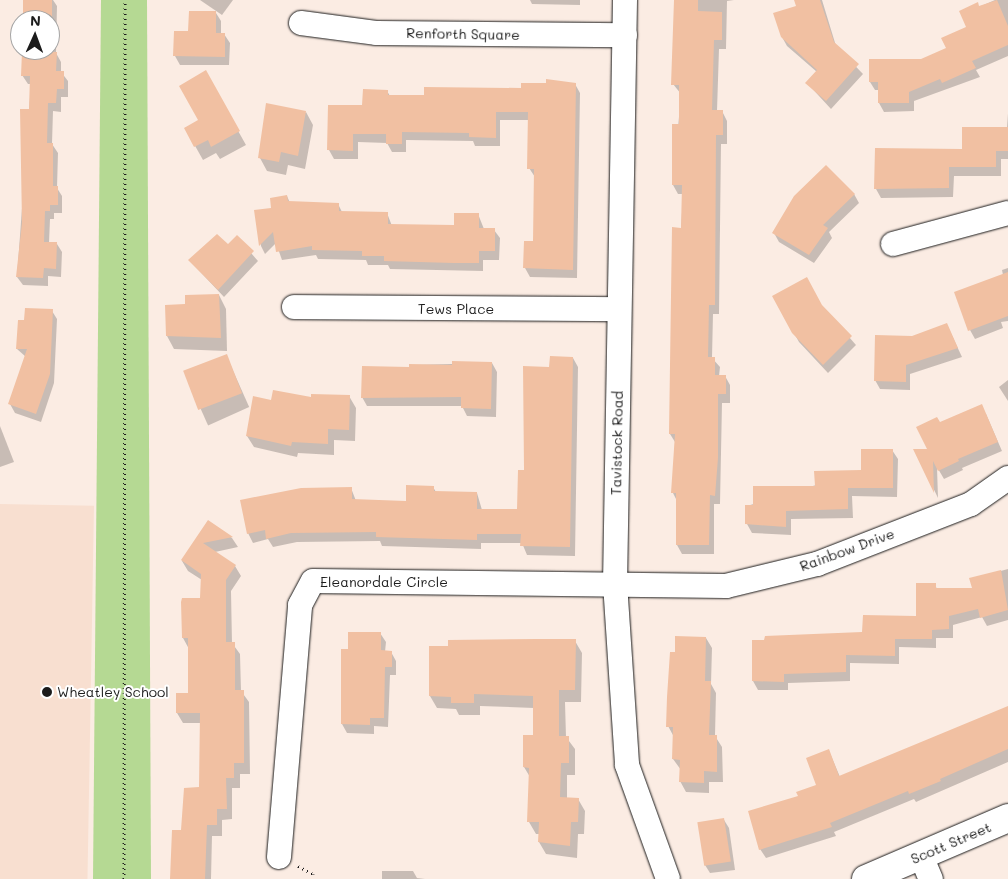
<!DOCTYPE html>
<html>
<head>
<meta charset="utf-8">
<style>
  body { margin:0 }
  #map { position:relative; width:1008px; height:879px; overflow:hidden; background:#fbece3; font-family:Mali,sans-serif }
  div>[style] { position:absolute }
  .built>* { inset:0; background:#f8dfd0; transform-origin:0 0 }
  .green>* { inset:0; background:#b5d993 }
  .shadow>* { inset:0; background:#0003; transform-origin:0 0 }
  .building>* { inset:0; background:#f1c0a2; transform-origin:0 0 }
  .path>* { height:3px; margin-top:-1.5px; transform-origin:0; background:repeating-linear-gradient(90deg,#1c1c1c 0 1px,transparent 0 5px) }
  .roads { filter:drop-shadow(0 0 1px #1c1c1c) drop-shadow(0 0 1px #1c1c1c) }
  .street>* { height:24px; margin:-12px; padding:0 12px; transform-origin:12px; border-radius:12px; background:#fff }
  .secondary>* { height:28px; margin:-14px; padding:0 14px; transform-origin:14px; border-radius:14px; background:#fff }
  .dots>* { width:14px; height:14px; translate:-50% -50%; box-sizing:border-box; border:2px solid #fff; border-radius:50% }
  span { translate:-50% -50%; white-space:nowrap; text-align:center; line-height:1.15; -webkit-text-stroke:4px #fff; paint-order:stroke }
  .street-label { font-size:14px; color:#1c1c1c }
  .poi-label { font-size:14px; color:#1c1c1c }
  .left { translate:0 -50%; text-align:left }
  .north { position:absolute; left:10px; top:10px; width:50px; height:50px; box-sizing:border-box; background:#fff; border:1px solid #a4a4a4; border-radius:50%; rotate:2deg; font-size:14px; font-weight:700; line-height:20px; text-align:center; color:#1c1c1c }
  .north::after { content:''; display:block; margin:auto; width:18px; height:22px; background:#1c1c1c; clip-path:polygon(50% 0,100% 100%,50% 72%,0 100%) }
</style>
</head>
<body>
<div id="map">
  <div class="built">
    <div style="left:0;top:504px;width:94px;height:375px;rotate:1deg"></div>
  </div>
  <div class="green">
    <div style="clip-path:polygon(101px 0,147px 0,151px 879px,93px 879px)"></div>
  </div>
  <div class="shadow">
    <div style="clip-path:polygon(24px 0,53px 0,57px 6px,56px 53px,61px 62px,61px 72px,68px 81px,68px 97px,61px 97px,61px 112px,53px 111px,52px 144px,58px 153px,57px 188px,62px 196px,62px 213px,54px 213px,54px 219px,50px 219px,49px 243px,57px 244px,62px 252px,61px 277px,48px 276px,48px 286px,23px 285px,17px 277px,31px 84px,28px 84px,22px 75px,23px 50px,50px 50px,50px 20px,24px 20px)"></div>
    <div style="clip-path:polygon(200px 0,233px 0,222px 15px)"></div>
    <div style="clip-path:polygon(530px 0,580px 0,580px 5px,532px 4px)"></div>
    <div style="clip-path:polygon(675px 0,734px 0,727px 1px,726px 49px,719px 49px,717px 111px,722px 111px,727px 121px,727px 144px,721px 144px,719px 314px,713px 314px,712px 358px,720px 367px,719px 376px,725px 376px,730px 385px,730px 403px,722px 403px,720px 504px,714px 504px,714px 554px,682px 554px,677px 545px,677px 501px,673px 493px,675px 442px,670px 434px,683px 194px,678px 194px,673px 185px,681px 94px,673px 84px)"></div>
    <div style="clip-path:polygon(795px 0,822px 0,836px 46px,863px 74px,831px 109px,807px 83px,817px 72px,787px 46px,782px 37px,798px 7px)"></div>
    <div style="clip-path:polygon(995px 0,1008px 0,1008px 56px,976px 70px,980px 77px,914px 101px,914px 111px,884px 112px,879px 103px,879px 90px,875px 90px,870px 82px,947px 49px,968px 28px,979px 7px)"></div>
    <div style="clip-path:polygon(216px 13px,221px 21px,221px 34px,224px 34px,230px 43px,229px 65px,180px 65px,175px 56px,190px 32px)"></div>
    <div style="clip-path:polygon(205px 72px,246px 145px,220px 159px,216px 153px,203px 160px,185px 128px,200px 120px)"></div>
    <div style="clip-path:polygon(575px 84px,580px 93px,577px 278px,530px 277px,525px 268px,535px 242px,535px 177px,529px 168px,529px 120px,500px 120px,500px 146px,475px 146px,473px 141px,406px 140px,406px 152px,392px 152px,387px 143px,358px 142px,358px 159px,334px 159px,329px 150px,363px 107px,387px 91px,390px 96px,425px 96px)"></div>
    <div style="clip-path:polygon(306px 112px,313px 125px,305px 169px,288px 165px,286px 175px,267px 171px,260px 158px)"></div>
    <div style="clip-path:polygon(1008px 113px,1008px 159px,1001px 159px,1001px 176px,954px 176px,953px 197px,881px 198px,876px 189px,1007px 128px)"></div>
    <div style="clip-path:polygon(854px 194px,859px 203px,829px 232px,832px 238px,814px 263px,779px 242px,774px 233px)"></div>
    <div style="clip-path:polygon(287px 196px,290px 203px,338px 204px,342px 212px,387px 213px,392px 226px,455px 226px,478px 214px,484px 229px,494px 230px,500px 238px,499px 260px,483px 260px,483px 271px,390px 269px,388px 265px,368px 265px,366px 260px,318px 259px,316px 255px,282px 260px,276px 243px,265px 254px,261px 246px,256px 211px,273px 209px)"></div>
    <div style="clip-path:polygon(237px 237px,258px 261px,224px 297px,190px 261px,228px 246px)"></div>
    <div style="clip-path:polygon(1008px 268px,1008px 321px,1001px 322px,1003px 328px,975px 339px,970px 330px,1003px 275px,1002px 270px)"></div>
    <div style="clip-path:polygon(219px 295px,226px 309px,227px 351px,174px 349px,167px 336px,187px 306px)"></div>
    <div style="clip-path:polygon(774px 297px,822px 306px,856px 345px,828px 373px,799px 342px)"></div>
    <div style="clip-path:polygon(52px 311px,57px 319px,54px 383px,41px 422px,15px 413px,10px 404px,26px 357px,17px 349px,25px 322px)"></div>
    <div style="clip-path:polygon(947px 325px,962px 357px,910px 374px,910px 390px,880px 389px,875px 380px,912px 337px)"></div>
    <div style="left:226px;top:355px;width:57px;height:45px;rotate:66deg"></div>
    <div style="clip-path:polygon(573px 358px,578px 367px,575px 556px,527px 555px,522px 543px,481px 543px,481px 549px,382px 546px,380px 541px,297px 542px,273px 547px,268px 539px,253px 543px,248px 533px,351px 488px,356px 501px,407px 502px,433px 487px,436px 492px,477px 493px,482px 510px,519px 510px,550px 368px)"></div>
    <div style="clip-path:polygon(492px 363px,497px 372px,496px 417px,467px 416px,462px 406px,367px 406px,362px 397px,410px 369px,410px 365px)"></div>
    <div style="clip-path:polygon(1008px 380px,1008px 401px,999px 387px)"></div>
    <div style="clip-path:polygon(349px 396px,356px 408px,355px 441px,334px 440px,334px 455px,298px 453px,297px 457px,254px 447px,247px 436px,312px 399px)"></div>
    <div style="clip-path:polygon(986px 414px,1002px 451px,962px 468px,963px 470px,944px 479px,937px 467px,938px 498px,915px 450px,929px 450px,940px 423px)"></div>
    <div style="clip-path:polygon(0 426px,14px 462px,0 467px)"></div>
    <div style="clip-path:polygon(892px 450px,898px 459px,897px 497px,852px 496px,853px 518px,791px 519px,791px 535px,752px 533px,747px 524px,747px 506px,862px 471px)"></div>
    <div style="clip-path:polygon(208px 521px,232px 538px,238px 547px,215px 552px,235px 566px,241px 576px,231px 591px,232px 643px,240px 654px,241px 691px,249px 702px,250px 774px,240px 774px,240px 788px,232px 788px,232px 819px,222px 820px,222px 836px,212px 836px,211px 879px,172px 879px,200px 789px,201px 723px,183px 723px,177px 713px,190px 694px,189px 649px,183px 638px,201px 599px,202px 580px,188px 571px,182px 561px)"></div>
    <div style="clip-path:polygon(1008px 569px,1008px 620px,987px 626px,982px 617px,953px 625px,953px 638px,936px 638px,936px 648px,899px 647px,899px 664px,850px 663px,850px 681px,788px 683px,788px 690px,758px 690px,753px 681px,864px 633px,917px 617px,935px 585px,937px 589px,974px 589px,971px 579px)"></div>
    <div style="clip-path:polygon(380px 633px,386px 642px,385px 652px,391px 652px,396px 661px,396px 675px,390px 675px,388px 727px,374px 726px,374px 734px,347px 733px,342px 724px,342px 650px,349px 650px)"></div>
    <div style="clip-path:polygon(706px 638px,712px 648px,711px 684px,716px 693px,715px 736px,722px 747px,723px 782px,709px 782px,709px 793px,686px 792px,680px 781px,681px 770px,673px 759px,674px 737px,668px 726px,676px 653px)"></div>
    <div style="clip-path:polygon(575px 641px,582px 653px,581px 702px,565px 702px,566px 737px,575px 749px,575px 775px,567px 775px,567px 799px,578px 799px,585px 811px,584px 834px,578px 834px,577px 858px,546px 854px,539px 842px,540px 834px,536px 834px,529px 822px,530px 777px,524px 767px,535px 737px,534px 708px,480px 706px,480px 715px,459px 715px,456px 709px,437px 708px,430px 696px,430px 647px)"></div>
    <div style="clip-path:polygon(1008px 708px,1008px 762px,916px 802px,914px 799px,834px 832px,836px 836px,766px 858px,760px 849px,800px 797px,818px 785px,829px 751px,840px 777px)"></div>
    <div style="clip-path:polygon(724px 820px,729px 828px,735px 870px,710px 873px,705px 865px)"></div>
    <div style="clip-path:polygon(382px 871px,413px 871px,417px 878px,425px 879px,382px 879px)"></div>
  </div>
  <div class="building">
    <div style="left:23px;top:0;width:29px;height:20px"></div>
    <div style="clip-path:polygon(674px 0,698px 0,698px 11px,722px 12px,722px 40px,714px 40px,712px 110px,723px 110px,723px 135px,716px 135px,715px 305px,709px 305px,708px 357px,715px 357px,715px 375px,726px 375px,726px 394px,718px 394px,718px 458px,715px 496px,710px 495px,709px 545px,676px 545px,676px 493px,671px 493px,675px 434px,669px 434px,672px 227px,681px 228px,682px 185px,672px 185px,672px 124px,679px 124px,679px 85px,671px 85px)"></div>
    <div style="clip-path:polygon(794px 0,820px 0,834px 42px,859px 64px,826px 101px,805px 83px,817px 70px,781px 37px,773px 13px,796px 6px)"></div>
    <div style="clip-path:polygon(997px 0,1008px 26px,1008px 45px,972px 61px,976px 68px,942px 83px,940px 79px,909px 92px,909px 103px,878px 103px,878px 82px,869px 82px,869px 59px,921px 59px,946px 48px,941px 38px,966px 27px,959px 11px,978px 2px,979px 6px)"></div>
    <div style="clip-path:polygon(189px 11px,216px 11px,216px 33px,225px 33px,225px 57px,173px 56px,174px 31px,188px 31px)"></div>
    <div style="clip-path:polygon(22px 51px,57px 52px,56px 71px,64px 71px,64px 89px,57px 89px,56px 103px,48px 103px,47px 143px,53px 143px,53px 186px,58px 186px,58px 205px,50px 205px,50px 211px,45px 211px,44px 242px,57px 242px,56px 269px,44px 268px,43px 278px,16px 277px,22px 223px,20px 109px,29px 109px,30px 76px,21px 76px)"></div>
    <div style="clip-path:polygon(206px 70px,240px 131px,211px 147px,208px 140px,194px 147px,184px 128px,198px 120px,179px 86px)"></div>
    <div style="clip-path:polygon(546px 79px,576px 83px,573px 270px,523px 268px,524px 241px,533px 241px,534px 169px,527px 169px,528px 112px,496px 112px,496px 138px,469px 137px,469px 133px,402px 132px,402px 144px,386px 144px,386px 134px,353px 134px,353px 151px,327px 150px,328px 105px,362px 105px,363px 89px,388px 90px,388px 95px,424px 95px,424px 87px,521px 88px,521px 83px,546px 83px)"></div>
    <div style="clip-path:polygon(266px 103px,306px 111px,298px 156px,281px 152px,279px 162px,258px 158px)"></div>
    <div style="clip-path:polygon(962px 127px,1008px 127px,1008px 151px,996px 151px,996px 167px,949px 167px,949px 188px,874px 189px,875px 148px,962px 149px)"></div>
    <div style="clip-path:polygon(826px 165px,855px 194px,823px 225px,828px 228px,809px 255px,772px 233px,794px 196px)"></div>
    <div style="clip-path:polygon(287px 195px,288px 201px,339px 203px,339px 211px,388px 212px,388px 224px,454px 225px,454px 213px,479px 213px,479px 228px,495px 228px,495px 251px,479px 251px,479px 263px,454px 263px,384px 261px,384px 256px,362px 256px,362px 251px,312px 250px,312px 246px,276px 252px,273px 232px,259px 246px,254px 210px,271px 208px,270px 198px)"></div>
    <div style="clip-path:polygon(217px 234px,228px 244px,237px 235px,254px 251px,218px 290px,188px 260px)"></div>
    <div style="clip-path:polygon(1008px 272px,1008px 316px,968px 331px,954px 292px)"></div>
    <div style="clip-path:polygon(807px 277px,822px 305px,852px 336px,823px 365px,792px 333px,772px 296px)"></div>
    <div style="clip-path:polygon(219px 294px,221px 338px,166px 336px,165px 305px,185px 304px,185px 295px)"></div>
    <div style="clip-path:polygon(25px 308px,53px 309px,50px 374px,36px 414px,8px 404px,27px 349px,16px 349px,18px 320px,24px 320px)"></div>
    <div style="clip-path:polygon(947px 323px,958px 348px,906px 365px,906px 382px,874px 381px,875px 335px,912px 336px)"></div>
    <div style="left:227px;top:354px;width:42px;height:47px;rotate:69deg"></div>
    <div style="clip-path:polygon(550px 356px,573px 357px,570px 547px,520px 546px,521px 534px,477px 534px,477px 540px,376px 537px,376px 532px,291px 533px,266px 539px,265px 530px,247px 534px,240px 500px,301px 488px,352px 487px,352px 499px,406px 501px,406px 485px,434px 486px,434px 491px,477px 492px,477px 509px,517px 509px,518px 470px,524px 470px,523px 366px,549px 367px)"></div>
    <div style="clip-path:polygon(452px 361px,492px 362px,491px 409px,461px 408px,461px 397px,361px 398px,362px 366px,409px 367px,409px 364px,452px 365px)"></div>
    <div style="clip-path:polygon(273px 390px,311px 397px,311px 394px,350px 395px,349px 430px,328px 429px,328px 444px,292px 442px,291px 446px,246px 436px,253px 396px,271px 400px)"></div>
    <div style="clip-path:polygon(982px 404px,998px 442px,958px 459px,959px 461px,938px 471px,933px 461px,934px 493px,913px 449px,927px 449px,916px 427px,937px 417px,940px 422px)"></div>
    <div style="clip-path:polygon(861px 449px,893px 449px,893px 488px,848px 488px,848px 509px,786px 511px,786px 527px,745px 524px,745px 505px,753px 505px,753px 486px,815px 486px,814px 471px,861px 470px)"></div>
    <div style="clip-path:polygon(208px 520px,233px 537px,203px 543px,236px 565px,226px 580px,226px 642px,235px 642px,235px 690px,244px 690px,244px 763px,234px 763px,234px 778px,226px 778px,227px 809px,217px 809px,217px 825px,207px 825px,205px 879px,170px 879px,172px 830px,181px 830px,184px 788px,199px 787px,200px 713px,176px 713px,176px 693px,188px 693px,188px 638px,182px 638px,181px 602px,182px 598px,200px 598px,201px 574px,181px 560px)"></div>
    <div style="clip-path:polygon(1001px 570px,1008px 610px,980px 618px,978px 609px,949px 616px,949px 629px,932px 630px,932px 639px,895px 639px,895px 656px,846px 655px,846px 672px,784px 674px,784px 682px,752px 681px,752px 640px,764px 640px,765px 636px,862px 632px,863px 615px,916px 616px,916px 583px,936px 583px,936px 588px,972px 588px,969px 578px)"></div>
    <div style="clip-path:polygon(348px 632px,381px 632px,381px 650px,392px 651px,392px 667px,385px 667px,384px 718px,370px 718px,370px 725px,341px 724px,341px 649px,348px 649px)"></div>
    <div style="clip-path:polygon(675px 636px,706px 637px,705px 681px,711px 681px,709px 735px,717px 735px,717px 772px,704px 771px,704px 783px,679px 782px,680px 760px,672px 759px,673px 727px,666px 727px,667px 697px,670px 652px,675px 652px)"></div>
    <div style="clip-path:polygon(537px 639px,576px 639px,575px 690px,559px 690px,559px 736px,569px 736px,569px 763px,561px 763px,560px 797px,579px 798px,578px 822px,571px 822px,570px 846px,538px 842px,539px 822px,527px 822px,529px 768px,523px 767px,523px 735px,533px 735px,533px 696px,474px 694px,474px 703px,451px 703px,451px 697px,429px 696px,429px 646px,448px 646px,448px 640px)"></div>
    <div style="clip-path:polygon(1008px 706px,1008px 749px,940px 779px,941px 781px,909px 794px,908px 791px,830px 823px,832px 827px,759px 850px,748px 811px,798px 796px,796px 792px,816px 785px,806px 758px,829px 749px,839px 776px)"></div>
    <div style="left:724px;top:818px;width:44px;height:27px;rotate:81deg"></div>
  </div>
  <div class="path">
    <div style="left:298px;top:866px;width:17px;rotate:28deg"></div>
    <div style="left:313px;top:874px;width:5px;rotate:90deg"></div>
    <div style="left:124px;top:879px;width:879px;rotate:-89.93deg"></div>
  </div>
  <div class="roads">
    <div class="street">
      <div style="left:625px;top:0;width:583px;rotate:90.98deg"></div>
      <div style="left:615px;top:583px;width:182px;rotate:86.2deg"></div>
      <div style="left:627px;top:765px;width:121px;rotate:70.2deg"></div>
      <div style="left:301px;top:23px;width:77px;rotate:7.5deg"></div>
      <div style="left:377px;top:33px;width:248px;rotate:0.5deg"></div>
      <div style="left:893px;top:244px;width:119px;rotate:-15.1deg"></div>
      <div style="left:294px;top:307px;width:324px;rotate:0.4deg"></div>
      <div style="left:921px;top:856px;width:25px;rotate:67deg"></div>
      <div style="left:279px;top:857px;width:253px;rotate:-85.2deg"></div>
      <div style="left:300px;top:605px;width:27px;rotate:-62deg"></div>
      <div style="left:313px;top:581px;width:413px;rotate:0.7deg"></div>
      <div style="left:726px;top:586px;width:94px;rotate:-13.6deg"></div>
      <div style="left:817px;top:564px;width:165px;rotate:-21.3deg"></div>
      <div style="left:971px;top:504px;width:45px;rotate:-35.1deg"></div>
    </div>
    <div class="secondary">
      <div style="left:866px;top:879px;width:155px;rotate:-23.2deg"></div>
    </div>
  </div>
  <div class="dots">
    <div style="left:47px;top:692px;background:#1c1c1c"></div>
  </div>
  <div class="street-label">
    <span style="left:463px;top:34px;rotate:1deg">Renforth Square</span>
    <span style="left:456px;top:309px">Tews Place</span>
    <span style="left:617px;top:443px;rotate:-89deg">Tavistock Road</span>
    <span style="left:847px;top:550px;rotate:-20deg">Rainbow Drive</span>
    <span style="left:384px;top:582px">Eleanordale Circle</span>
    <span style="left:951px;top:843px;rotate:-23deg">Scott Street</span>
  </div>
  <div class="poi-label">
    <span class="left" style="left:57px;top:692px">Wheatley School</span>
  </div>
  <div class="north">N</div>
</div>
</body>
</html>
